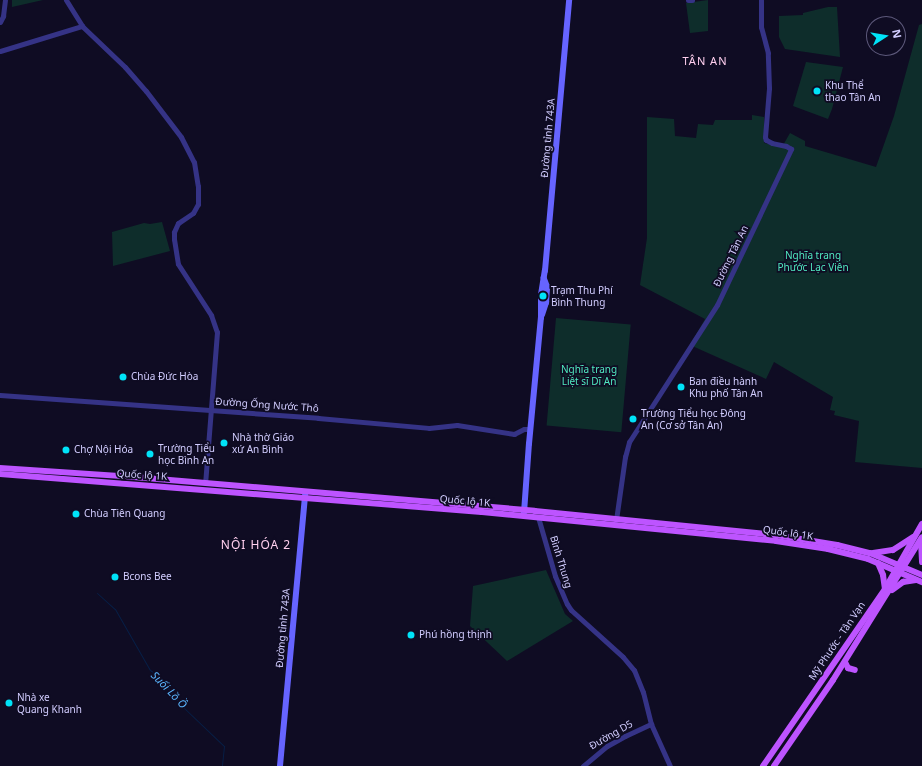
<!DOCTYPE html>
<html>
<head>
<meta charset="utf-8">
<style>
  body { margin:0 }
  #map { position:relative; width:922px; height:766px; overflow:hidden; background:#0f0c23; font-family:"Noto Sans",sans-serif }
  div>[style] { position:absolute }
  .green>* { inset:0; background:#0e2d2b; transform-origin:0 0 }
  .stream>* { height:1px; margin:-0.5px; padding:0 0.5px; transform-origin:0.5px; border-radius:0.5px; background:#071f46 }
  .tertiary>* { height:5px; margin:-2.5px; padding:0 2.5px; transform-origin:2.5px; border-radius:2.5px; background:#353386 }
  .secondary>* { height:5.5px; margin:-2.75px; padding:0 2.75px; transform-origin:2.75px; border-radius:2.75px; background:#6664ff }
  .primary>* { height:6px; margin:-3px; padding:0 3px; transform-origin:3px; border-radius:3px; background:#bd54ff }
  .dots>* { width:11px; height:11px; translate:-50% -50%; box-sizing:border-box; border:2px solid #0f0c23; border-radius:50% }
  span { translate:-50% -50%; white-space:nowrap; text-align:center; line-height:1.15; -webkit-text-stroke:3.5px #0f0c23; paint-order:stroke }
  .poi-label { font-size:10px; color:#d2cdff }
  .left { translate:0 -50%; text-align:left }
  .street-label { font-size:10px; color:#d2cdff }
  .park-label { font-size:10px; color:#50e9c0 }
  .neighbourhood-label { font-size:11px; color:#ffcfee; letter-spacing:1px }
  .water-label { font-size:11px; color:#5bb6ff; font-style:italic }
  .quarter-label { font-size:12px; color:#ffcfee; letter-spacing:1px }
  .north { position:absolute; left:866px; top:16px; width:40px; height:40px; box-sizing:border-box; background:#0f0c23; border:1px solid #5d597b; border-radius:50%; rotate:78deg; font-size:11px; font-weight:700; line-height:16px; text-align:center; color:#d2cdff }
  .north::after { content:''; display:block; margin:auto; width:14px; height:18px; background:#00e3f8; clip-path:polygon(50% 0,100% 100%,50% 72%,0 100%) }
</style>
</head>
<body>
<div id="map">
  <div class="green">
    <div style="clip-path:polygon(12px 0,43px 0,12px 7px)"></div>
    <div style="clip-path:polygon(708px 0,708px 31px,690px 33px,686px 3px)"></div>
    <div style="clip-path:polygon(828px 7px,837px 7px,840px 57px,785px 49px,779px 37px,779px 16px,803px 15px,803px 13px)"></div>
    <div style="clip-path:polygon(922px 24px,922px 468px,855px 462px,859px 421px,834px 415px,835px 411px,830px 410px,833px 397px,774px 362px,766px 379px,690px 345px,705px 319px,640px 285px,647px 238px,647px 117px,674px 119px,675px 136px,696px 138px,698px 124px,713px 125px,715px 120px,752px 120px,752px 115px,764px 117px,764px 143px,782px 147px,790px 133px,805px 141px,805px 146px,876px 167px,894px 116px,919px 25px)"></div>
    <div style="clip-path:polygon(806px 62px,843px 67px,832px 109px,828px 119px,793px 106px)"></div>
    <div style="clip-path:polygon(162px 222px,170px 251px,113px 266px,112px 232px,144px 223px,150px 224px)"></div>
    <div style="left:556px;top:318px;width:75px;height:108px;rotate:5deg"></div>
    <div style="clip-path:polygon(546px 570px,565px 614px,573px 621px,507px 661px,470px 626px,473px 586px)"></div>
  </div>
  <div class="stream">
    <div style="left:97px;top:593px;width:24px;rotate:42deg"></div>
    <div style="left:115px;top:609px;width:70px;rotate:60.2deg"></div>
    <div style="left:150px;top:670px;width:9px;rotate:36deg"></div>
    <div style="left:157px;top:675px;width:41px;rotate:50.9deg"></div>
    <div style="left:183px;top:707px;width:57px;rotate:43.6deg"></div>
    <div style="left:224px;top:746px;width:20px;rotate:96deg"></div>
  </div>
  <div class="tertiary">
    <div style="left:66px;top:0;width:31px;rotate:58deg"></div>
    <div style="left:82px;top:26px;width:59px;rotate:43.6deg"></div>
    <div style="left:125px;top:67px;width:32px;rotate:49deg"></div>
    <div style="left:146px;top:91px;width:58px;rotate:52.7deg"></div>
    <div style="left:181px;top:137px;width:28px;rotate:63deg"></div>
    <div style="left:194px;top:162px;width:24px;rotate:81deg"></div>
    <div style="left:198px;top:186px;width:18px;rotate:90deg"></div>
    <div style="left:198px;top:204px;width:10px;rotate:119deg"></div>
    <div style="left:193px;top:213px;width:18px;rotate:146deg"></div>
    <div style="left:178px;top:223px;width:10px;rotate:114deg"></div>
    <div style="left:174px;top:232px;width:7px;rotate:90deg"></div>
    <div style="left:174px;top:239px;width:25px;rotate:81deg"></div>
    <div style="left:178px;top:264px;width:61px;rotate:57.1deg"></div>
    <div style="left:211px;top:315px;width:18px;rotate:71deg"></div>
    <div style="left:217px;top:332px;width:151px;rotate:94.5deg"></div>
    <div style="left:688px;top:0;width:4px"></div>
    <div style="left:0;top:22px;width:7px;rotate:-63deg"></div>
    <div style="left:3px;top:16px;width:16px;rotate:-83deg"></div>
    <div style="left:0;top:51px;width:86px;rotate:-17deg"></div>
    <div style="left:0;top:395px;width:319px;rotate:4.1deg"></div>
    <div style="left:318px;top:418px;width:111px;rotate:5.1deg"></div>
    <div style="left:429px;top:428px;width:28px;rotate:-6deg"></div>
    <div style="left:457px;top:425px;width:58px;rotate:9deg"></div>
    <div style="left:514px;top:434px;width:11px;rotate:-27deg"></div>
    <div style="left:524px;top:429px;width:6px"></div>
    <div style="left:538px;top:517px;width:61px;rotate:73.9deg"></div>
    <div style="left:555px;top:576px;width:30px;rotate:67deg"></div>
    <div style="left:567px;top:604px;width:7px;rotate:56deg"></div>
    <div style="left:571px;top:610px;width:70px;rotate:42.1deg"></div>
    <div style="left:623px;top:657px;width:17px;rotate:50deg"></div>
    <div style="left:634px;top:670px;width:24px;rotate:68deg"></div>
    <div style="left:643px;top:692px;width:33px;rotate:76deg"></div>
    <div style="left:651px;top:724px;width:46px;rotate:65.7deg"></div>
    <div style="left:616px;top:520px;width:64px;rotate:-81.9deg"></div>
    <div style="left:625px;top:457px;width:16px;rotate:-75deg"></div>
    <div style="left:629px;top:442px;width:163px;rotate:-57.3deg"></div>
    <div style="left:717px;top:305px;width:173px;rotate:-64.6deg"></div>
    <div style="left:791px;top:149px;width:6px;rotate:-149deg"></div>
    <div style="left:786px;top:146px;width:14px;rotate:-168deg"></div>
    <div style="left:772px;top:143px;width:7px;rotate:-153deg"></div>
    <div style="left:766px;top:140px;width:3px;rotate:-108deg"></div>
    <div style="left:765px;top:137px;width:49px;rotate:-85.3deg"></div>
    <div style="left:769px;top:88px;width:35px;rotate:-92deg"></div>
    <div style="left:768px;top:53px;width:27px;rotate:-105deg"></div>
    <div style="left:761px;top:27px;width:27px;rotate:-90deg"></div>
    <div style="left:583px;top:766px;width:31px;rotate:-40deg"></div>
    <div style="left:607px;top:746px;width:21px;rotate:-29deg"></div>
    <div style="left:625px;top:736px;width:29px;rotate:-25deg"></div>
  </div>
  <div class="secondary">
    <div style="left:542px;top:315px;width:13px;rotate:-72deg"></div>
    <div style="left:546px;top:303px;width:16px;rotate:-86deg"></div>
    <div style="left:547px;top:287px;width:9px;rotate:-111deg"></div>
    <div style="left:524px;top:513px;width:69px;rotate:-85.9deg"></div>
    <div style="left:529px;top:444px;width:127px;rotate:-84.6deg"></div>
    <div style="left:541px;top:318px;width:23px;rotate:-90deg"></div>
    <div style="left:541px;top:295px;width:24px;rotate:-81deg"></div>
    <div style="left:545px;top:271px;width:272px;rotate:-84.9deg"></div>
    <div style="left:280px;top:766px;width:273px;rotate:-84.7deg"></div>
  </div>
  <div class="primary">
    <div style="left:0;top:468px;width:134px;rotate:3.8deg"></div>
    <div style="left:134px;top:477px;width:402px;rotate:4.8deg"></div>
    <div style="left:535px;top:511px;width:242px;rotate:5.7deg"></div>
    <div style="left:776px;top:535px;width:62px;rotate:9.3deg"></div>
    <div style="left:837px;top:545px;width:34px;rotate:14deg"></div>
    <div style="left:870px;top:553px;width:56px;rotate:22.9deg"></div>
    <div style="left:0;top:474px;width:483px;rotate:4.5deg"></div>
    <div style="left:482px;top:512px;width:295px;rotate:5.6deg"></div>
    <div style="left:776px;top:541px;width:53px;rotate:8.7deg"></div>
    <div style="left:828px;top:549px;width:41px;rotate:14deg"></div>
    <div style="left:868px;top:559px;width:59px;rotate:23.1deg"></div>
    <div style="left:921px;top:542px;width:20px;rotate:87deg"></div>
    <div style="left:873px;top:553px;width:20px;rotate:-9deg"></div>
    <div style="left:893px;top:550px;width:24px;rotate:-33deg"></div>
    <div style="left:878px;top:563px;width:13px;rotate:67deg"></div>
    <div style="left:883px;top:575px;width:14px;rotate:82deg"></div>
    <div style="left:892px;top:590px;width:14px;rotate:-36deg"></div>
    <div style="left:903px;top:582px;width:13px;rotate:-9deg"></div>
    <div style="left:845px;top:662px;width:7px;rotate:63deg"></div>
    <div style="left:848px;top:668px;width:7px;rotate:16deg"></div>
    <div style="left:763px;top:766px;width:215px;rotate:-55.4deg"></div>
    <div style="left:885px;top:589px;width:75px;rotate:-60.4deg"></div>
    <div style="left:774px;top:766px;width:104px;rotate:-55.5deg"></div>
    <div style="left:833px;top:680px;width:168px;rotate:-58.1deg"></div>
  </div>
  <div class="dots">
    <div style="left:817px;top:91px;background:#00e3f8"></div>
    <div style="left:543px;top:296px;background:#00e3f8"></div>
    <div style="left:123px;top:377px;background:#00e3f8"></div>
    <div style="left:681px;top:387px;background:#00e3f8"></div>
    <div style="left:633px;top:419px;background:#00e3f8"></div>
    <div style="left:224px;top:443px;background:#00e3f8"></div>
    <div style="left:66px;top:450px;background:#00e3f8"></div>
    <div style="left:150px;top:454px;background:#00e3f8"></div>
    <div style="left:76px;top:514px;background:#00e3f8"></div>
    <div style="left:115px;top:577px;background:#00e3f8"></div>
    <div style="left:411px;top:635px;background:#00e3f8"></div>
    <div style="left:9px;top:703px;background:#00e3f8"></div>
  </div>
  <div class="poi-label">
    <span class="left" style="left:825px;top:91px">Khu Thể<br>thao Tân An</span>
    <span class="left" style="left:551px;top:296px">Trạm Thu Phí<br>Bình Thung</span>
    <span class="left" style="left:131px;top:377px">Chùa Đức Hòa</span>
    <span class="left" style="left:689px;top:387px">Ban điều hành<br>Khu phố Tân An</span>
    <span class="left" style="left:641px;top:419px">Trường Tiểu học Đông<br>An (Cơ sở Tân An)</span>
    <span class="left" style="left:232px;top:443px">Nhà thờ Giáo<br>xứ An Bình</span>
    <span class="left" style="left:158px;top:454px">Trường Tiểu<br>học Bình An</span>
    <span class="left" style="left:74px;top:450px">Chợ Nội Hóa</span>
    <span class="left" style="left:84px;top:514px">Chùa Tiên Quang</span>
    <span class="left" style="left:123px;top:577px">Bcons Bee</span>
    <span class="left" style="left:419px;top:635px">Phú hồng thịnh</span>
    <span class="left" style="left:17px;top:703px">Nhà xe<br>Quang Khanh</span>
  </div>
  <div class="street-label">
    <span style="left:548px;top:138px;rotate:-85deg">Đường tỉnh 743A</span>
    <span style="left:731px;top:256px;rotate:-64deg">Đường Tân An</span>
    <span style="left:267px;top:405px;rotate:4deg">Đường Ống Nước Thô</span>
    <span style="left:142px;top:475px;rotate:4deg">Quốc lộ 1K</span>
    <span style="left:465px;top:501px;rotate:5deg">Quốc lộ 1K</span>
    <span style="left:788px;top:533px;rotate:8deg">Quốc lộ 1K</span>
    <span style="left:561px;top:562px;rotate:73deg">Bình Thung</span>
    <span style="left:283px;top:628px;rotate:-85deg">Đường tỉnh 743A</span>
    <span style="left:837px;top:641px;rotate:-56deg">Mỹ Phước - Tân Vạn</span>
    <span style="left:611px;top:735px;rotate:-30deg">Đường D5</span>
  </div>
  <div class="park-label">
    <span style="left:813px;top:261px">Nghĩa trang<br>Phước Lạc Viên</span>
    <span style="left:589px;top:375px">Nghĩa trang<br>Liệt sĩ Dĩ An</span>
  </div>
  <div class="neighbourhood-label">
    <span style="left:705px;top:61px">TÂN AN</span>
  </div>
  <div class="water-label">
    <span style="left:169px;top:690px;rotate:46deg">Suối Lồ Ồ</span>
  </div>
  <div class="quarter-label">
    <span style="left:256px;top:545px">NỘI HÓA 2</span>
  </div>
  <div class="north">N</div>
</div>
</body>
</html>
